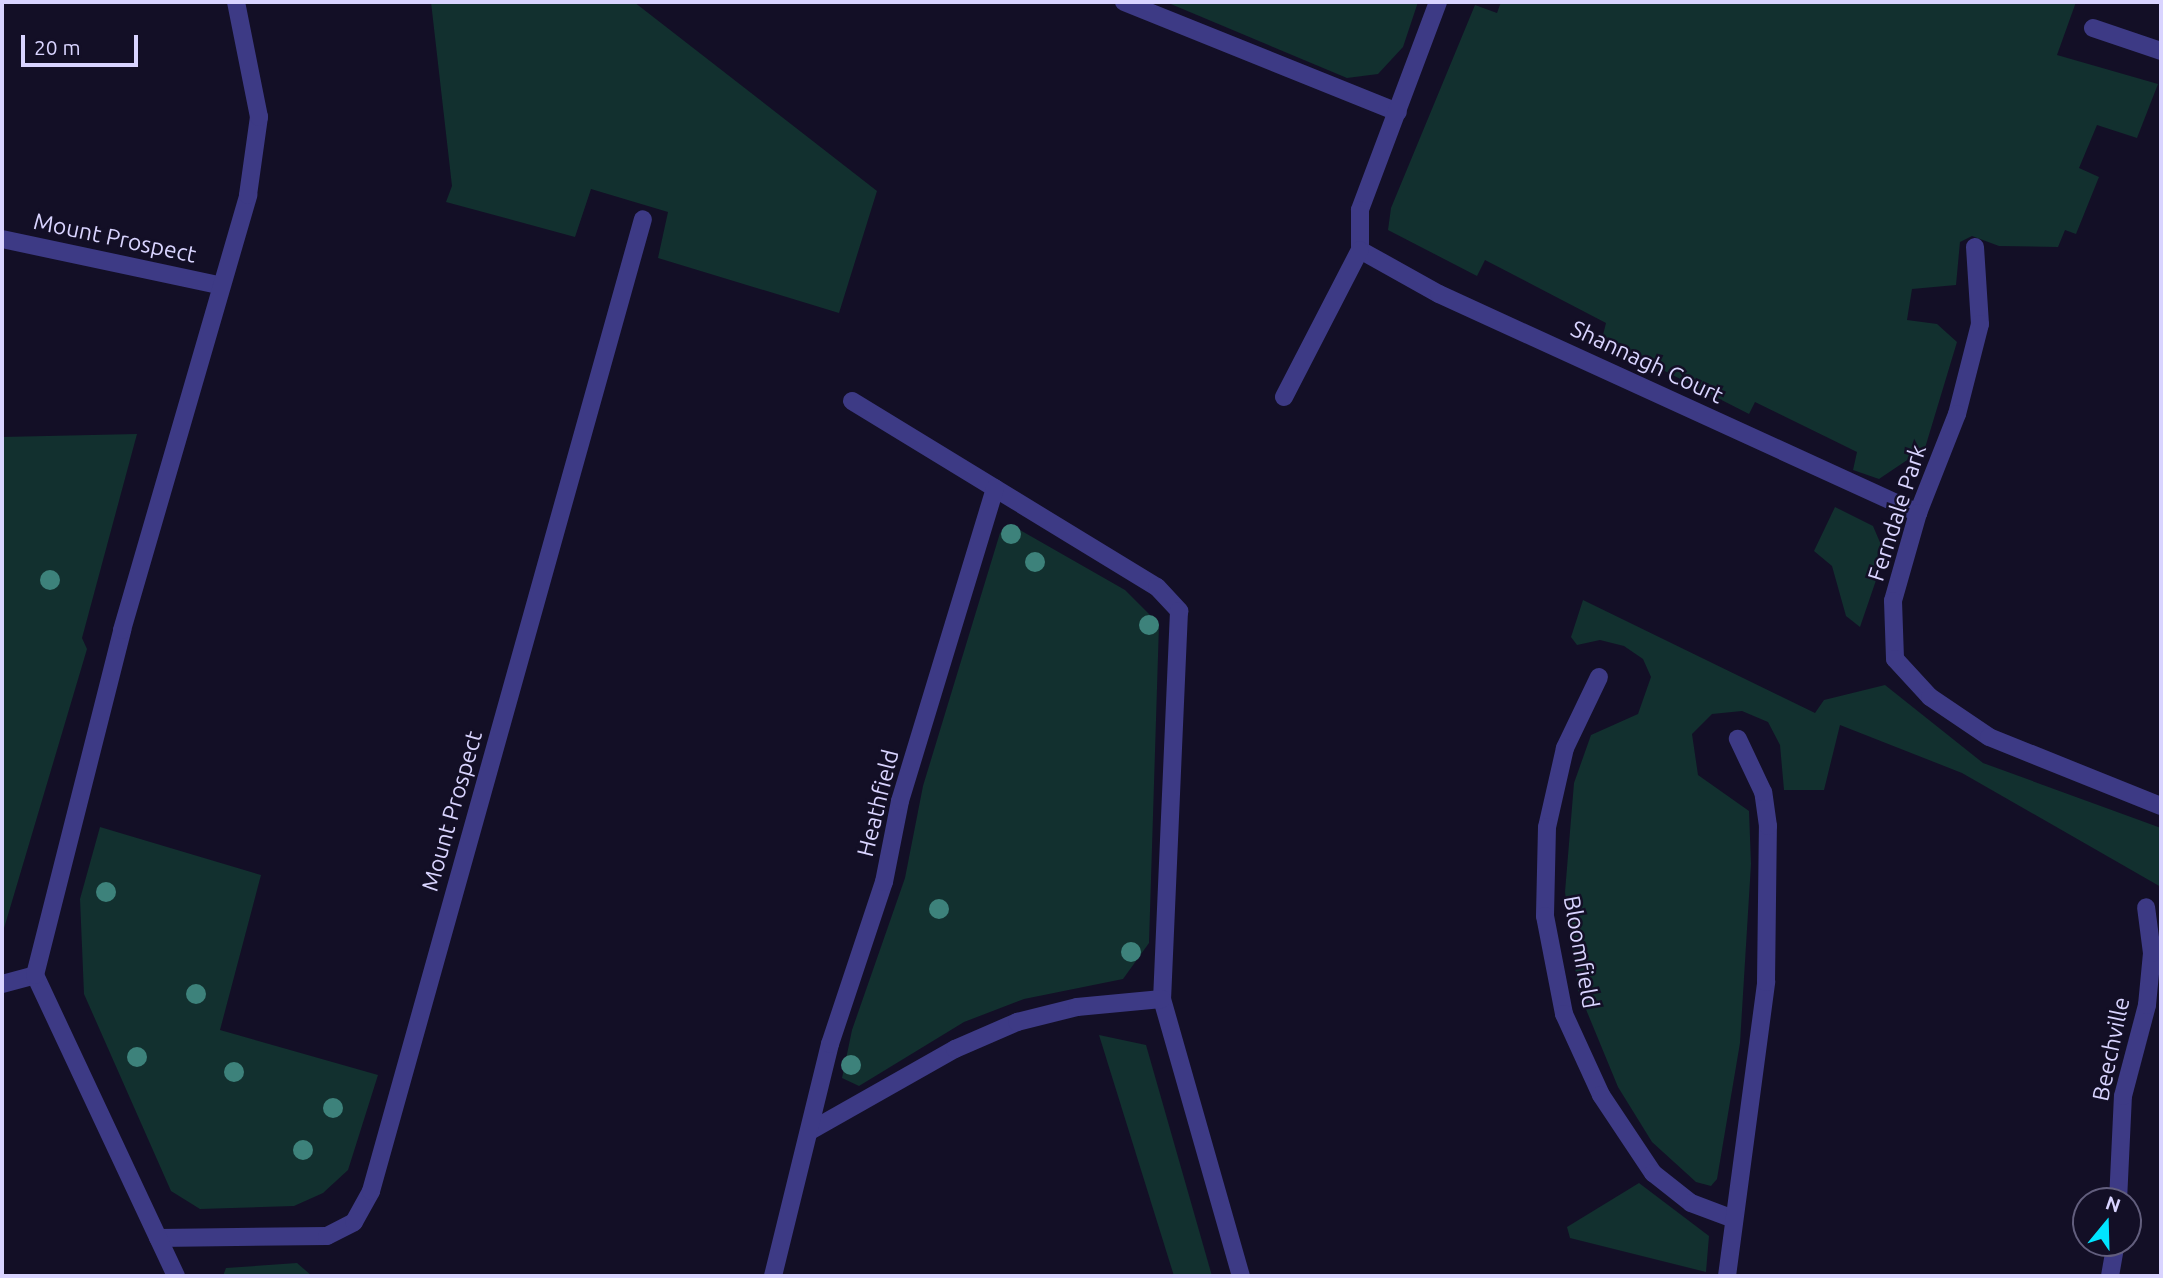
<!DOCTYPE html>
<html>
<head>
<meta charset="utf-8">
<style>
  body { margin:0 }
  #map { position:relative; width:2163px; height:1278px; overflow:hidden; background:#130f26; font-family:Ubuntu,sans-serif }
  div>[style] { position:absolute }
  .green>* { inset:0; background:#12302f }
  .minor>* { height:18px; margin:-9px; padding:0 9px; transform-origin:9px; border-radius:9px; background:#3d3a85 }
  .trees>* { width:20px; height:20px; margin:-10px; border-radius:50%; background:#3d827b }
  span { translate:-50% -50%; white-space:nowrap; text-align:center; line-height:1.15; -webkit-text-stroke:5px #130f26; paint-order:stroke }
  .street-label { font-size:23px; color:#d9d4ff }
  .frame { position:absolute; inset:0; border:4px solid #d9d4ff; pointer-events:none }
  .north { position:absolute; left:2072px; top:1187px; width:70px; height:70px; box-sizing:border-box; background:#130f26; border:2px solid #625e7d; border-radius:50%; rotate:19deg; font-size:19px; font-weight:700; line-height:28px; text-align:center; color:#d9d4ff }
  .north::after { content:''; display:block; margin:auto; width:24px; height:32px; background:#00e5ff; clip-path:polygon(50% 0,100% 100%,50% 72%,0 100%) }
  .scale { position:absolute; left:21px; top:35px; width:117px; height:32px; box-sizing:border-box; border:4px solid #d9d4ff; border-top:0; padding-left:9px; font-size:21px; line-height:24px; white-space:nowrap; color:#d9d4ff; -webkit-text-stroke:5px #130f26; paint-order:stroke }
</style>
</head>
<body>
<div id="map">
  <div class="green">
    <div style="clip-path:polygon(431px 2px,634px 2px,877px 191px,839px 313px,658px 258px,668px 212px,591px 189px,575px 237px,446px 202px,452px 186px)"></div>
    <div style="clip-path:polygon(1166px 2px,1418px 2px,1403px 47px,1378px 74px,1347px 78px)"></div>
    <div style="clip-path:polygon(1501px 2px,2076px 2px,2057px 55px,2158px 84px,2137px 138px,2097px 125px,2079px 168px,2099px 177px,2076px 234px,2065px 230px,2058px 247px,1999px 246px,1972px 236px,1960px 242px,1956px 285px,1912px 289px,1907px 320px,1937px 324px,1957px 342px,1925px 448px,1879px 479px,1853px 470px,1857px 452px,1755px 402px,1749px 414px,1602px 339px,1606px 323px,1485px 260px,1477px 276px,1388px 230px,1391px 208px,1475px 5px,1497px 13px)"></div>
    <div style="clip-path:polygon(137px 434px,82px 638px,87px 649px,2px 935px,2px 437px)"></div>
    <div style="clip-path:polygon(1835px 507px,1873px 526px,1885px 554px,1860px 627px,1846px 616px,1832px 566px,1814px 551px)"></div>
    <div style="clip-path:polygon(1011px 525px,1125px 590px,1159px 624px,1149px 943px,1123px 979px,1024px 999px,964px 1022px,859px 1086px,842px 1078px,852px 1030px,905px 878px,923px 786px,1000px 533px)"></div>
    <div style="clip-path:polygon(1583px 600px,1815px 713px,1824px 700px,1885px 685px,1983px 763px,2161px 828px,2161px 887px,1962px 773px,1840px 725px,1824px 790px,1784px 790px,1780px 745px,1768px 722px,1742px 711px,1712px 714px,1692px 734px,1698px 775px,1749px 811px,1751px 864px,1740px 1043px,1717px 1179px,1711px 1186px,1696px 1182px,1652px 1142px,1618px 1087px,1578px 990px,1565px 892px,1574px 783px,1591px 735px,1638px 714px,1651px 677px,1643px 659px,1624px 646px,1600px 640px,1577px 645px,1571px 637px)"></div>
    <div style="clip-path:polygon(100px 827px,261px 875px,220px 1030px,378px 1075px,348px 1170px,323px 1193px,294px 1206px,200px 1209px,171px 1191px,84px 994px,80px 899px)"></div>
    <div style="clip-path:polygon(1099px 1035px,1146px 1045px,1212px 1276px,1174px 1276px)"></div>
    <div style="clip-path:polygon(1639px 1183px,1709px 1236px,1706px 1272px,1570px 1238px,1567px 1227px)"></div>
    <div style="clip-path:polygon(297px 1263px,312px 1276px,223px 1276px,226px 1268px)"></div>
  </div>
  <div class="minor">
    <div style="left:1124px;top:2px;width:295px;rotate:21.9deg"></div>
    <div style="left:1438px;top:2px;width:222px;rotate:110.6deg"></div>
    <div style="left:1360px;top:210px;width:40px;rotate:90deg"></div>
    <div style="left:1360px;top:250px;width:90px;rotate:29.1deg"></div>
    <div style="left:1439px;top:294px;width:527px;rotate:24.57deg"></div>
    <div style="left:2093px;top:28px;width:72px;rotate:18.7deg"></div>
    <div style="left:2px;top:239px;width:221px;rotate:12deg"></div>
    <div style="left:1975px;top:247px;width:77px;rotate:86.3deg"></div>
    <div style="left:1980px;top:324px;width:93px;rotate:104.3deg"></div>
    <div style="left:1957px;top:414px;width:106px;rotate:111.5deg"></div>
    <div style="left:1918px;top:513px;width:91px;rotate:105.9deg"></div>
    <div style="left:1893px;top:601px;width:58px;rotate:88deg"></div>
    <div style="left:1895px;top:659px;width:52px;rotate:47.4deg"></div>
    <div style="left:1930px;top:697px;width:71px;rotate:34.1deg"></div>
    <div style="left:1989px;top:737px;width:185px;rotate:21.9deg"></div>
    <div style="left:1284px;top:397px;width:165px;rotate:-62.7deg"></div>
    <div style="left:852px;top:401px;width:357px;rotate:31.4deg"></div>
    <div style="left:1157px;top:587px;width:33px;rotate:47deg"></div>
    <div style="left:1179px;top:611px;width:388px;rotate:92.5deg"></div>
    <div style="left:1162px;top:999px;width:288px;rotate:74.1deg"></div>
    <div style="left:1599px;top:677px;width:79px;rotate:115.6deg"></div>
    <div style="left:1565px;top:748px;width:81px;rotate:102.8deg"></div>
    <div style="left:1547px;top:827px;width:89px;rotate:91.3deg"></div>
    <div style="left:1545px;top:916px;width:100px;rotate:79deg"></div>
    <div style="left:1564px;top:1014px;width:89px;rotate:65.4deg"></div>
    <div style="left:1601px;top:1095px;width:94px;rotate:56.3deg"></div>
    <div style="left:1653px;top:1173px;width:48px;rotate:38.3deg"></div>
    <div style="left:1691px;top:1203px;width:43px;rotate:20.6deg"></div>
    <div style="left:2px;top:984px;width:34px;rotate:-15deg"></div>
    <div style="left:810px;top:1131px;width:167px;rotate:-29.5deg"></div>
    <div style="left:955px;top:1049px;width:68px;rotate:-23.5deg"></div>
    <div style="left:1017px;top:1022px;width:62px;rotate:-14deg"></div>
    <div style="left:1077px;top:1007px;width:85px;rotate:-5.4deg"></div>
    <div style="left:2118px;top:1201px;width:105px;rotate:-87.3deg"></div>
    <div style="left:2123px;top:1096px;width:94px;rotate:-75.2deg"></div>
    <div style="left:2147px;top:1005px;width:52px;rotate:-84.5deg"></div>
    <div style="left:2152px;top:953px;width:46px;rotate:-97.4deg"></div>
    <div style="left:158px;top:1238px;width:169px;rotate:-0.7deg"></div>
    <div style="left:327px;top:1236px;width:30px;rotate:-27deg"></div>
    <div style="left:354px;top:1222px;width:35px;rotate:-61deg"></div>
    <div style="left:371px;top:1191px;width:1009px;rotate:-74.37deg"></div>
    <div style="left:176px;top:1276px;width:332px;rotate:-115.1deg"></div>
    <div style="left:35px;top:975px;width:356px;rotate:-75.8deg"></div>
    <div style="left:122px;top:630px;width:453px;rotate:-73.8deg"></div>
    <div style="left:248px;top:195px;width:79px;rotate:-82deg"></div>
    <div style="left:259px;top:117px;width:117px;rotate:-101.3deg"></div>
    <div style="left:773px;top:1276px;width:239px;rotate:-76.2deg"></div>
    <div style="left:830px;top:1044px;width:171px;rotate:-71.6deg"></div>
    <div style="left:884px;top:882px;width:83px;rotate:-78.8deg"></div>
    <div style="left:900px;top:801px;width:327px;rotate:-73.1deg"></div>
    <div style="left:1727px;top:1276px;width:297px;rotate:-82.4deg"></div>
    <div style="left:1766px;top:982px;width:156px;rotate:-89.3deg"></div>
    <div style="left:1768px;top:826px;width:34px;rotate:-98deg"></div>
    <div style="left:1763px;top:792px;width:59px;rotate:-115.3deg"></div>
    <div style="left:2110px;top:1276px;width:34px;rotate:-80deg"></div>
  </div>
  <div class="trees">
    <div style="left:1011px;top:534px"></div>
    <div style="left:1035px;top:562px"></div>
    <div style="left:50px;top:580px"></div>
    <div style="left:1149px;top:625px"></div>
    <div style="left:106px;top:892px"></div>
    <div style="left:939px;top:909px"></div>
    <div style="left:1131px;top:952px"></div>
    <div style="left:196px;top:994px"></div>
    <div style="left:137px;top:1057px"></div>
    <div style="left:851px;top:1065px"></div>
    <div style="left:234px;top:1072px"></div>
    <div style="left:333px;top:1108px"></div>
    <div style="left:303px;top:1150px"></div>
  </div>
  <div class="street-label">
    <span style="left:115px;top:238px;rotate:12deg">Mount Prospect</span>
    <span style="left:1647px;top:362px;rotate:25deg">Shannagh Court</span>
    <span style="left:1897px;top:513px;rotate:-72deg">Ferndale Park</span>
    <span style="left:878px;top:803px;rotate:-76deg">Heathfield</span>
    <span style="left:452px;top:811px;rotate:-74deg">Mount Prospect</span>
    <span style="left:1581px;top:952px;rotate:80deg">Bloomfield</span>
    <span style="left:2111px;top:1049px;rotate:-78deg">Beechville</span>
  </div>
  <div class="frame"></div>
  <div class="north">N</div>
  <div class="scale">20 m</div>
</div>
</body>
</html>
